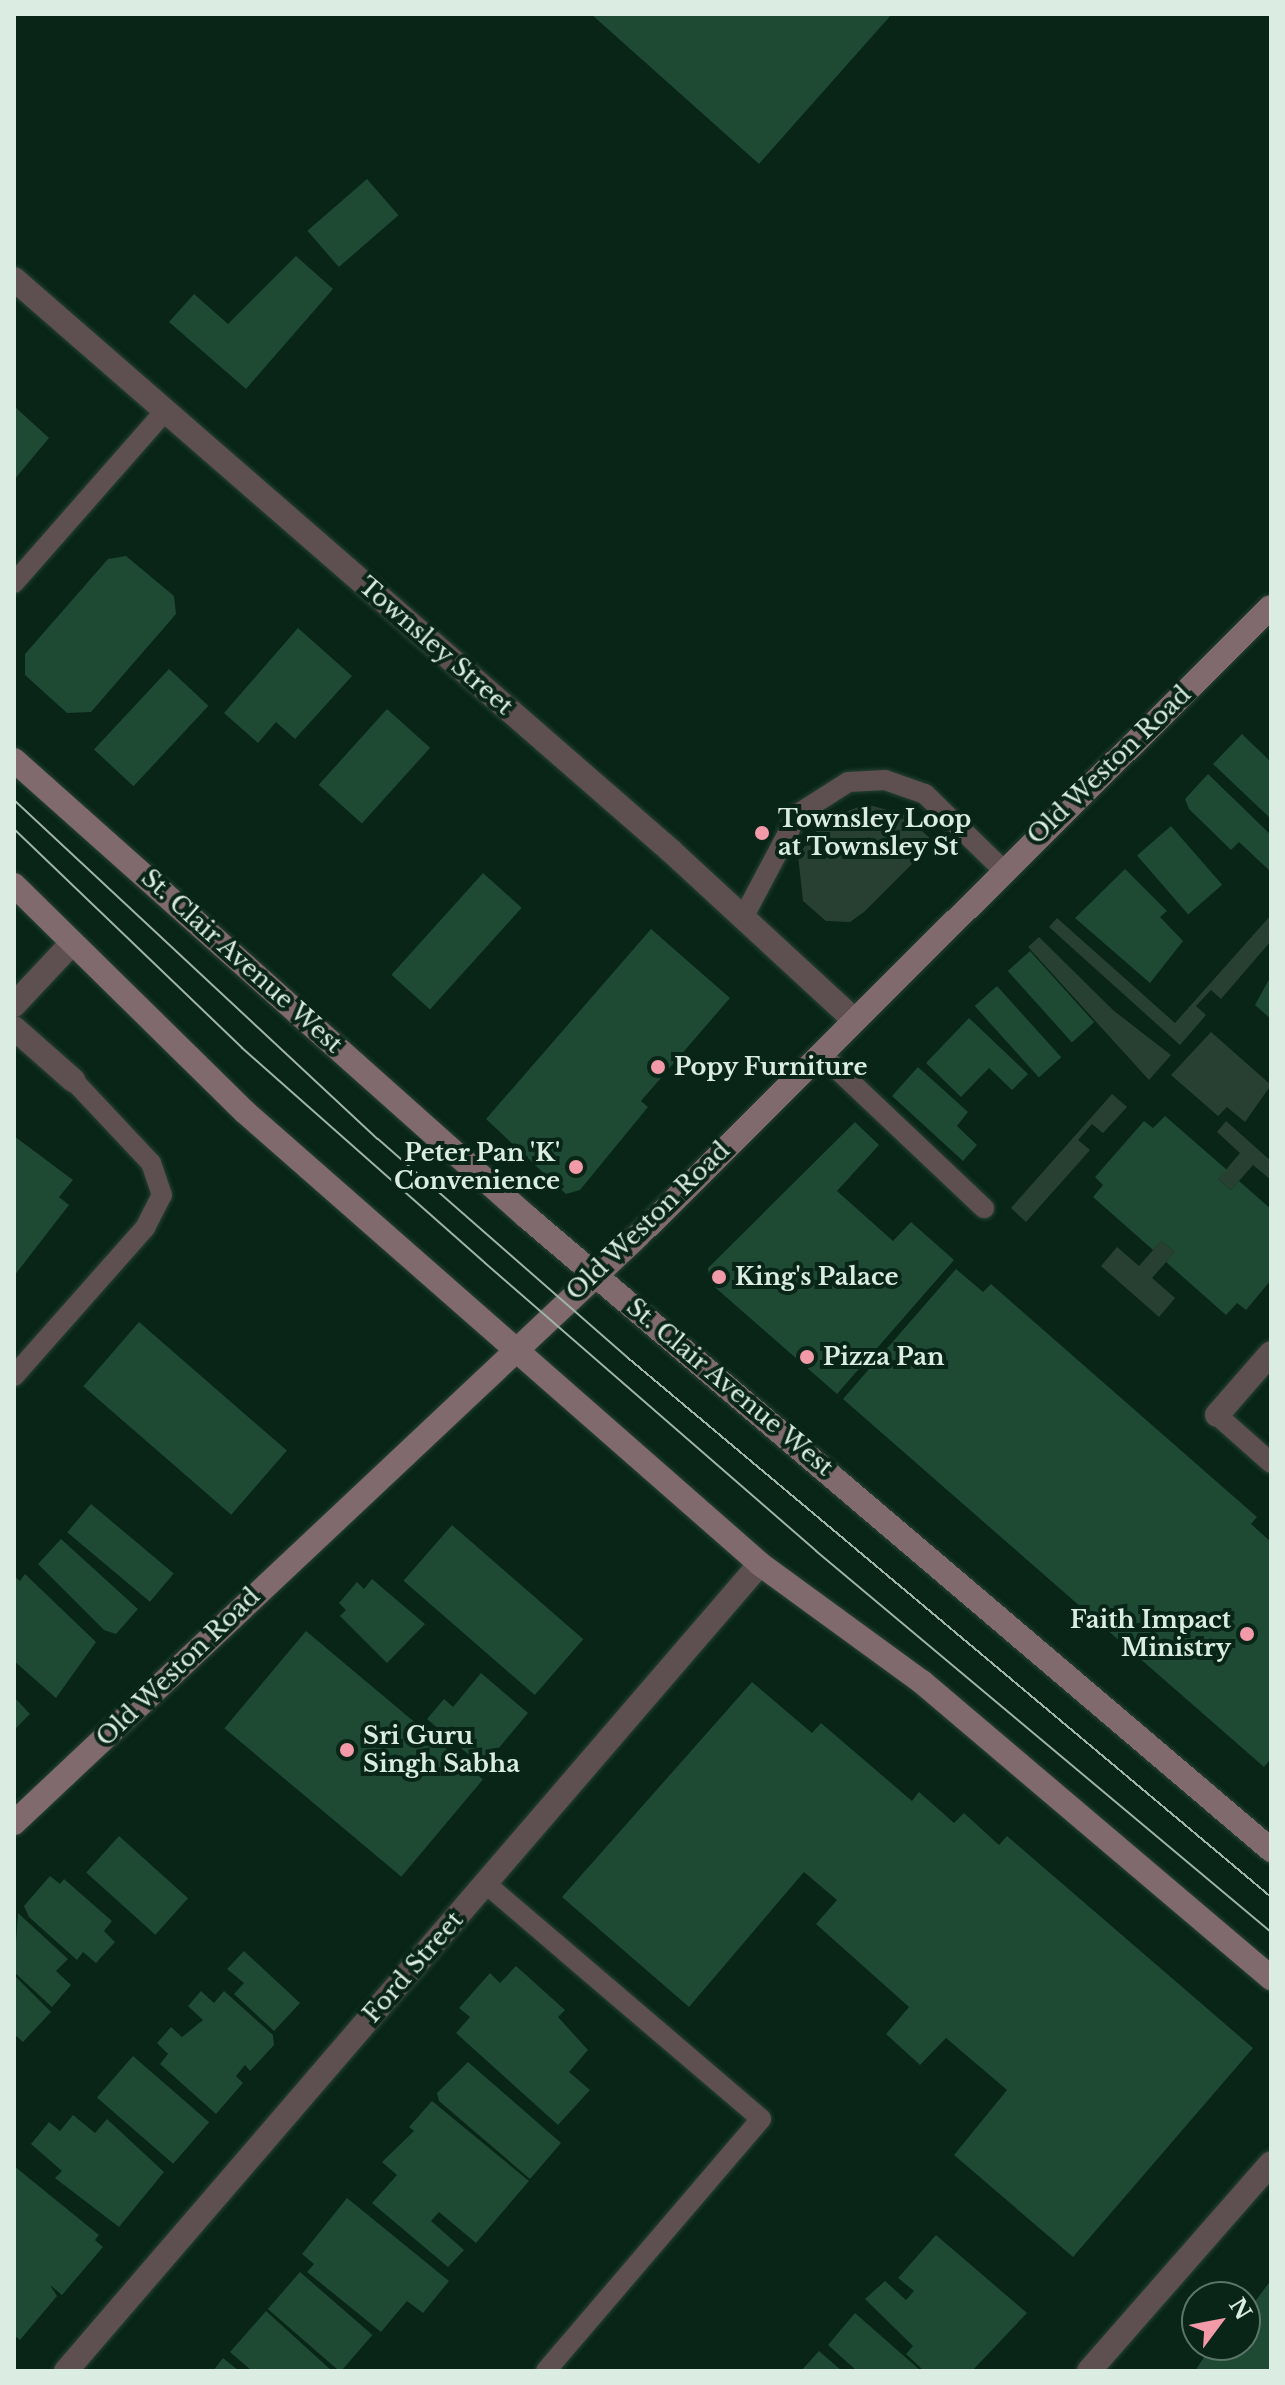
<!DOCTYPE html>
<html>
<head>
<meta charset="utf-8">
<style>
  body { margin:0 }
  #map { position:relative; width:1285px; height:2385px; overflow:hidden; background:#082517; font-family:"Libre Baskerville",serif }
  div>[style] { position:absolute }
  .green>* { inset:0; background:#284032 }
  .building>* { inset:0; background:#1e4933; transform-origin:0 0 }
  .roads { filter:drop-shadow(0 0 2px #264133) drop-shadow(0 0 2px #264133) }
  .lane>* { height:20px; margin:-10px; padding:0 10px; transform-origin:10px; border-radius:10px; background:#5e4f51 }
  .street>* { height:24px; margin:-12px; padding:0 12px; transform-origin:12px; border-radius:12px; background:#5e4f51 }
  .secondary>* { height:24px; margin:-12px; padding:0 12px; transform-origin:12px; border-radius:12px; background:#816a6d }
  .tram>* { height:2px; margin:-1px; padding:0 1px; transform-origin:1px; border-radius:1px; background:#9fb3a8 }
  .dots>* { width:22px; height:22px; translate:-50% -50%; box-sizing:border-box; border:4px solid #082517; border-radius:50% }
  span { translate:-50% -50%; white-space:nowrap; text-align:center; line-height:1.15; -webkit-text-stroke:8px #082517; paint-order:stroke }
  .street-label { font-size:24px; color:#dbece2 }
  .poi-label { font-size:24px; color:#dbece2; font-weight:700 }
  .left { translate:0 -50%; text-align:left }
  .right { translate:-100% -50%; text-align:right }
  .frame { position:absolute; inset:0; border:16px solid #dbece2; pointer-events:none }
  .north { position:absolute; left:1181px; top:2281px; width:80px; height:80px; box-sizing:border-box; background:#082517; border:2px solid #5c7568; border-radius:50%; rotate:58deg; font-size:22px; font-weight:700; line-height:32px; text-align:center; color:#dbece2 }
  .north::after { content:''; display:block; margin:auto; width:28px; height:36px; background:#f39aa8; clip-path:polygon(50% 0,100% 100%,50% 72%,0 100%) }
</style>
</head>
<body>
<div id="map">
  <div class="green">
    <div style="clip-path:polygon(866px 804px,905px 815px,934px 842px,864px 912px,850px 922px,826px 921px,803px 901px,798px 855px,825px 820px)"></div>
    <div style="clip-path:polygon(1271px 915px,1271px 941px,1221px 999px,1211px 990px,1196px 1006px,1206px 1015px,1180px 1045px,1049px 927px,1057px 918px,1175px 1023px)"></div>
    <div style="clip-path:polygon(1039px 937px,1114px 1011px,1171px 1055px,1149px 1080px,1028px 947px)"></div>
    <div style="clip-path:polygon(1211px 1032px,1271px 1085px,1245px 1122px,1227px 1107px,1218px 1116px,1171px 1075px)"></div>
    <div style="clip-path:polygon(1112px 1094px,1127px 1107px,1103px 1133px,1092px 1124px,1078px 1140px,1090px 1150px,1026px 1222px,1011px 1208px)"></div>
    <div style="clip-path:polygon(1226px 1121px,1271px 1161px,1271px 1180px,1253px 1165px,1231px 1190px,1218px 1179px,1240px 1153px,1217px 1132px)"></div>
    <div style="clip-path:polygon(1161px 1241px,1175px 1252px,1152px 1278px,1175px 1298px,1159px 1317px,1101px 1266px,1117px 1247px,1139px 1266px)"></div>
  </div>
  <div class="building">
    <div style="clip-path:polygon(591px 14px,892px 14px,759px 164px)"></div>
    <div style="left:367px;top:179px;width:48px;height:79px;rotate:49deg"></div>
    <div style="clip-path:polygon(296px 256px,333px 289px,246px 389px,169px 322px,194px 294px,228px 324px)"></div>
    <div style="clip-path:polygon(14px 406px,49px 438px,14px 480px)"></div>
    <div style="clip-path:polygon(126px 556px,174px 596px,176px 614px,91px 712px,67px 713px,25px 675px,25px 654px,108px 559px)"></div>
    <div style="clip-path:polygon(298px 628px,352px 676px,295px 739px,276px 722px,258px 743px,224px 713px)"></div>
    <div style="left:169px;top:669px;width:54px;height:110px;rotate:43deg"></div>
    <div style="left:387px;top:709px;width:58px;height:102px;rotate:42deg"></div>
    <div style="clip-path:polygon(1242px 734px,1271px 762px,1271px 819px,1213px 764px)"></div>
    <div style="clip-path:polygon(1208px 774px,1271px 835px,1271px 872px,1239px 842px,1231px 850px,1189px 809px,1185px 799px)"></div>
    <div style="left:1171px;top:826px;width:78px;height:45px;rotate:49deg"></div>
    <div style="clip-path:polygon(1125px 869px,1167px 911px,1160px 917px,1183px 941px,1150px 983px,1075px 918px)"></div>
    <div style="left:483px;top:873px;width:52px;height:137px;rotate:42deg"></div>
    <div style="clip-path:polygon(651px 929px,730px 998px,641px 1101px,648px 1107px,580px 1190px,566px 1194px,486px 1119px)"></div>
    <div style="left:1030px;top:951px;width:96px;height:30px;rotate:48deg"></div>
    <div style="clip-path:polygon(1271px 976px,1271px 1019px,1255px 1005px)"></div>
    <div style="left:997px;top:986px;width:96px;height:30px;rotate:48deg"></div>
    <div style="clip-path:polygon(969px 1018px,1028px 1074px,1012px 1090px,989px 1068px,961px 1097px,926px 1063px)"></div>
    <div style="clip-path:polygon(918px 1067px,968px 1112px,957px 1126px,977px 1145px,963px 1161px,892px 1096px)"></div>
    <div style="clip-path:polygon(1165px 1116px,1227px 1170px,1218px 1179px,1231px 1190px,1239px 1181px,1271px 1209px,1271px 1280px,1246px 1310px,1237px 1303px,1226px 1315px,1166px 1262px,1175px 1252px,1161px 1241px,1153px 1250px,1093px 1197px,1103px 1185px,1095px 1177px,1144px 1121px,1153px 1128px)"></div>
    <div style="clip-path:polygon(855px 1122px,879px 1145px,837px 1191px,893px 1241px,911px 1222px,954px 1260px,837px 1394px,709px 1282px,708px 1268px)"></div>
    <div style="clip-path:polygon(14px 1136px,73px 1180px,59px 1197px,69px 1205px,14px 1276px)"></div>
    <div style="clip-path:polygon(956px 1269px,983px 1292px,991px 1284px,1257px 1517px,1251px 1524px,1271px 1542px,1271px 1759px,1264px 1767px,843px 1399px)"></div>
    <div style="left:139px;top:1322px;width:196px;height:85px;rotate:41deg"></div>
    <div style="left:91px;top:1504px;width:108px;height:37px;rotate:40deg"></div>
    <div style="left:452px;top:1525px;width:174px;height:74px;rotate:41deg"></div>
    <div style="clip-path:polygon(61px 1539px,138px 1609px,116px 1634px,104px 1630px,38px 1564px)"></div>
    <div style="clip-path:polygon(25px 1574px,96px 1642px,56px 1698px,14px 1661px,14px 1576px,20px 1581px)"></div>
    <div style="clip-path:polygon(372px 1579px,425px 1624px,387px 1663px,340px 1616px,346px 1610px,339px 1603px,357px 1582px,364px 1589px)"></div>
    <div style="left:306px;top:1631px;width:231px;height:127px;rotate:40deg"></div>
    <div style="clip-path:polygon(481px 1673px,528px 1713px,483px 1767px,427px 1719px,444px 1699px,453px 1707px)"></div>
    <div style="clip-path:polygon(752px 1682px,812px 1733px,821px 1723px,912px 1801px,919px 1792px,954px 1823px,964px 1813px,999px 1845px,1007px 1836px,1253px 2048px,1073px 2257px,954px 2155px,1007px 2090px,946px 2038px,920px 2065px,886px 2034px,909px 2007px,816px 1924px,837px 1900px,804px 1872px,689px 2007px,562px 1897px)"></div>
    <div style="clip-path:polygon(14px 1697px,30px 1714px,14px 1730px)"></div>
    <div style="left:119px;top:1836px;width:93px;height:49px;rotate:42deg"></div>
    <div style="clip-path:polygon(50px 1876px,60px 1884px,64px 1879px,112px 1921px,104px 1931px,115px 1942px,96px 1963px,83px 1952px,77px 1960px,29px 1917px,24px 1906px)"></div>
    <div style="clip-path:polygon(18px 1913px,68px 1959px,56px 1971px,71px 1985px,52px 2007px,14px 1972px)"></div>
    <div style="clip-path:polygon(244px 1951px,300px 2003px,274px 2031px,234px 1994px,244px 1983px,227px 1969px)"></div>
    <div style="clip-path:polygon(516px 1966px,565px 2010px,558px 2017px,588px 2050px,569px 2072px,590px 2090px,558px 2125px,456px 2033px,470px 2017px,459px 2008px,490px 1973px,500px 1983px)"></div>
    <div style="clip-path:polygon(14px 1975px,51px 2012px,23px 2042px,14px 2034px)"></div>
    <div style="clip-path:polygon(201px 1991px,214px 2003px,224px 1991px,273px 2035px,274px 2045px,250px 2071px,245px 2065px,236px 2076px,243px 2083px,216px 2114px,160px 2064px,168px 2054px,157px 2043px,171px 2027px,182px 2037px,203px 2020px,188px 2006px)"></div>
    <div style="left:133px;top:2056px;width:101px;height:55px;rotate:41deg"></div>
    <div style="clip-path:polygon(468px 2062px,561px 2143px,530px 2179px,439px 2101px,437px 2093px)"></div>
    <div style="clip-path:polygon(432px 2101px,529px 2181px,476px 2243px,439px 2212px,431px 2221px,464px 2250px,448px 2267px,372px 2203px,397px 2175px,382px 2162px,414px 2131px,409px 2127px)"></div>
    <div style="clip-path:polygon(73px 2115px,95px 2133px,107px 2119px,164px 2172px,119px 2227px,55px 2178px,62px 2171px,31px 2144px,49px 2122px,60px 2131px)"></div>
    <div style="clip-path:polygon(14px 2166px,99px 2235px,95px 2240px,103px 2247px,62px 2295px,50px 2285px,57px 2296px,20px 2340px,14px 2335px)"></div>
    <div style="clip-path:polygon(347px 2198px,449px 2281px,423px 2313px,407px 2301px,381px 2332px,307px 2272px,314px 2264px,302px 2254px)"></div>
    <div style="clip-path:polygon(936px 2235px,1027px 2313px,972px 2371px,924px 2371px,906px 2354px,913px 2346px,865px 2299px,885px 2281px,906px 2300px,914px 2291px,898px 2278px)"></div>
    <div style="left:300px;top:2272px;width:96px;height:49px;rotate:41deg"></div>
    <div style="clip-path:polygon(1271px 2280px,1271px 2371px,1195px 2371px,1212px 2345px,1245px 2345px,1245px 2315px)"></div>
    <div style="clip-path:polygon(266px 2311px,332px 2371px,252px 2371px,230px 2352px)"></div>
    <div style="clip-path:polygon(855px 2313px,921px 2371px,857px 2371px,828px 2345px)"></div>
    <div style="clip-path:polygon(819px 2351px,842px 2371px,801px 2371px)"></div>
    <div style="clip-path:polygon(223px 2358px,239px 2371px,213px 2371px)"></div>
  </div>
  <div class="roads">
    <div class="lane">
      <div style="left:14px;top:583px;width:229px;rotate:-48.7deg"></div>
      <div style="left:744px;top:916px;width:115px;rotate:-62.1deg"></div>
      <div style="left:798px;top:814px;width:59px;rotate:-32.6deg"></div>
      <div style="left:848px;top:782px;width:37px;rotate:-3deg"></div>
      <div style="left:885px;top:780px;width:42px;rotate:19.3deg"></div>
      <div style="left:925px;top:794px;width:107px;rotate:44.2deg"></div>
      <div style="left:820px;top:1053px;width:226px;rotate:43.4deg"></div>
      <div style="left:14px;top:1376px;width:198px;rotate:-48.5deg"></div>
      <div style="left:145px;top:1228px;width:37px;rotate:-63deg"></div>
      <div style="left:162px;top:1195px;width:34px;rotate:-109deg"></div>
      <div style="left:151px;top:1163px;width:114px;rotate:-133.2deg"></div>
      <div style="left:1217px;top:1415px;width:72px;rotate:41.6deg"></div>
      <div style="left:485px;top:1883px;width:363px;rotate:40.5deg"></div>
      <div style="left:761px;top:2119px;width:331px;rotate:130.5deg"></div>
    </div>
    <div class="street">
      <div style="left:14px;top:279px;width:871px;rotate:41.04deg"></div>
      <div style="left:671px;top:851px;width:248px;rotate:42.7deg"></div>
      <div style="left:14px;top:1005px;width:85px;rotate:-46.9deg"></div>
      <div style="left:14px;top:1028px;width:79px;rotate:41.4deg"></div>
      <div style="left:1217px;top:1415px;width:82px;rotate:-48.9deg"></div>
      <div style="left:66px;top:2371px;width:1064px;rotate:-49.31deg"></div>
      <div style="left:1089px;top:2371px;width:276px;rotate:-48.8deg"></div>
    </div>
    <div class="secondary">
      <div style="left:14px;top:760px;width:687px;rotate:41.7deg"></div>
      <div style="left:527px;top:1217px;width:977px;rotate:40.39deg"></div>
      <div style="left:14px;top:885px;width:324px;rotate:44.5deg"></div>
      <div style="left:245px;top:1112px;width:685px;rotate:41.27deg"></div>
      <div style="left:760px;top:1564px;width:200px;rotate:36.1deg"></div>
      <div style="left:922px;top:1682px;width:458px;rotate:40.3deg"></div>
      <div style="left:14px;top:1823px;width:857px;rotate:-43.25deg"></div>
      <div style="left:638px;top:1236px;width:892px;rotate:-44.82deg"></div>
    </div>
  </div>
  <div class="tram">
    <div style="left:14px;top:800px;width:497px;rotate:43deg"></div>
    <div style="left:378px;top:1139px;width:332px;rotate:41.2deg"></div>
    <div style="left:628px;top:1358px;width:839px;rotate:39.97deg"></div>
    <div style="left:14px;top:829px;width:316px;rotate:43.8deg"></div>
    <div style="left:242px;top:1048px;width:324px;rotate:41.5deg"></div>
    <div style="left:485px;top:1263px;width:439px;rotate:41deg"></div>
    <div style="left:816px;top:1551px;width:593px;rotate:39.94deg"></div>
  </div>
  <div class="dots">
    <div style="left:762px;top:833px;background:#f39aa8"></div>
    <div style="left:658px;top:1067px;background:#f39aa8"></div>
    <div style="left:576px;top:1167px;background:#f39aa8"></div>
    <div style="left:719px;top:1277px;background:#f39aa8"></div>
    <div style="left:807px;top:1357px;background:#f39aa8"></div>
    <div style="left:1247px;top:1634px;background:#f39aa8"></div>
    <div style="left:347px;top:1750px;background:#f39aa8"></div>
  </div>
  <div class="street-label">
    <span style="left:436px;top:646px;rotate:41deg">Townsley Street</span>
    <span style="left:1109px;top:765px;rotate:-44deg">Old Weston Road</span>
    <span style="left:242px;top:961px;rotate:42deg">St. Clair Avenue West</span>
    <span style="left:648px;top:1221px;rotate:-44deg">Old Weston Road</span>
    <span style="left:730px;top:1387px;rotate:40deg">St. Clair Avenue West</span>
    <span style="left:178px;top:1667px;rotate:-44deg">Old Weston Road</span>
    <span style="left:413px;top:1967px;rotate:-49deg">Ford Street</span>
  </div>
  <div class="poi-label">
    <span class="left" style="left:778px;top:833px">Townsley Loop<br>at Townsley St</span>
    <span class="left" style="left:674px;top:1067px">Popy Furniture</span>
    <span class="right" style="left:560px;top:1167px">Peter Pan 'K'<br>Convenience</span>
    <span class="left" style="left:735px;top:1277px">King's Palace</span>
    <span class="left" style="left:823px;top:1357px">Pizza Pan</span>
    <span class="right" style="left:1231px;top:1634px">Faith Impact<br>Ministry</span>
    <span class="left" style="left:363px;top:1750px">Sri Guru<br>Singh Sabha</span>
  </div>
  <div class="frame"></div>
  <div class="north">N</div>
</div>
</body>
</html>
